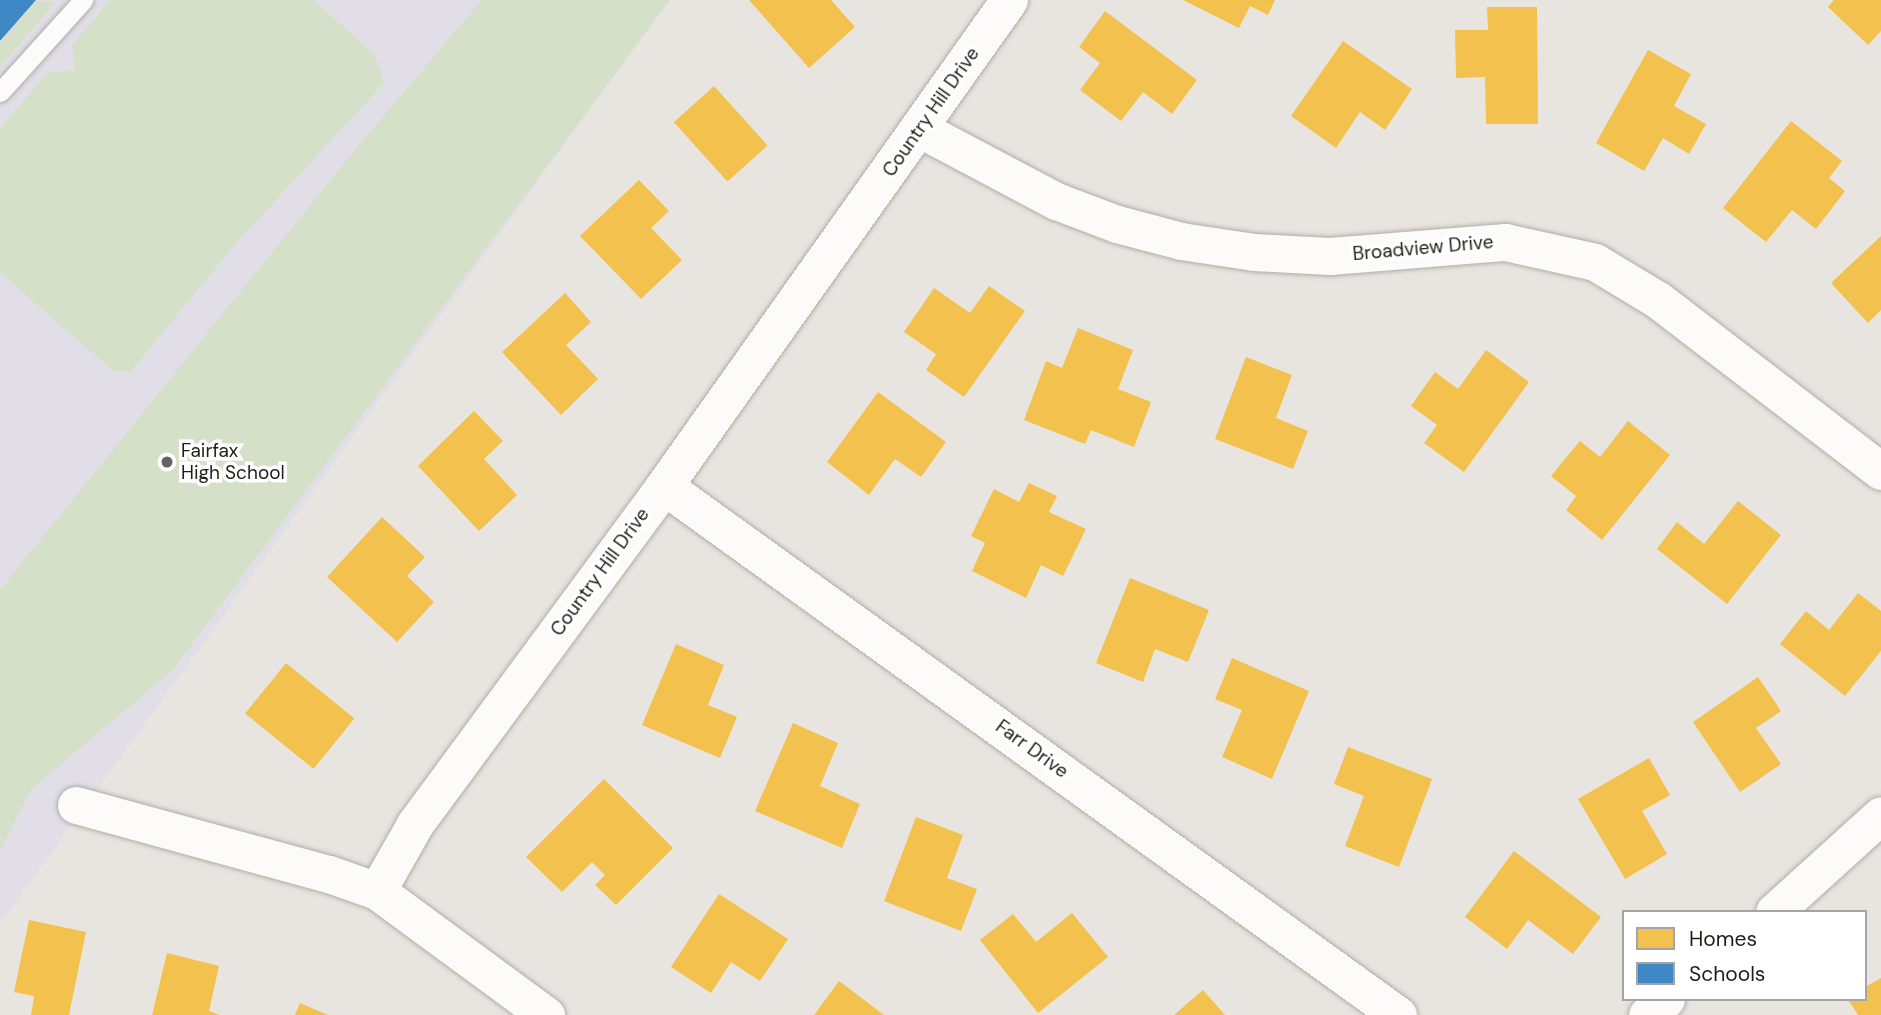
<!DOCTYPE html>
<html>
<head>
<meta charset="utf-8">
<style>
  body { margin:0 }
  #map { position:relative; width:1881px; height:1015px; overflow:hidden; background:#e8e5e0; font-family:"DM Sans",sans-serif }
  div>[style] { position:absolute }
  .education>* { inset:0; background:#e1dee8 }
  .green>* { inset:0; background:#d5e0c8 }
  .homes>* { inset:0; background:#f2c14e; transform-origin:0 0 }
  .schools>* { inset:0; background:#3f88c5 }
  .roads { filter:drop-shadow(0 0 2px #b0adaa) drop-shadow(0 0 2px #b0adaa) }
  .lane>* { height:19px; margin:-9.5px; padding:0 9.5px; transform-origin:9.5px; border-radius:9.5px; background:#fcfbfa }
  .street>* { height:37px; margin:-18.5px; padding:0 18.5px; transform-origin:18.5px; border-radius:18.5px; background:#fcfbfa }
  .dots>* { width:19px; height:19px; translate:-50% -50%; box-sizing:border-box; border:4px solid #fff; border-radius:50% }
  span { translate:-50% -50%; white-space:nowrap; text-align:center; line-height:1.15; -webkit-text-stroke:7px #fff; paint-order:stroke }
  .street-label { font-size:19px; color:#1f1c1a }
  .poi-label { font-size:19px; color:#1f1c1a }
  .left { translate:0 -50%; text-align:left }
  .legend { position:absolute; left:1622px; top:910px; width:245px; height:91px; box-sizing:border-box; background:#fff; border:2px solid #a5a4a3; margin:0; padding:9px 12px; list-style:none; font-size:21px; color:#1f1c1a }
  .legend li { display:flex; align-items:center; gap:14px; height:35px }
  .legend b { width:35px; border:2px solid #a5a4a3 }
</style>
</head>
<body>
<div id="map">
  <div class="education">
    <div style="clip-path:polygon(0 0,669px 0,0 924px)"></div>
  </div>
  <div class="green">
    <div style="clip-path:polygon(37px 0,55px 3px,0 67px,0 43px)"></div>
    <div style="clip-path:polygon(110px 0,313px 0,375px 55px,384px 83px,238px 241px,131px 371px,114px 371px,0 273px,0 128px,49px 72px,75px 70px,72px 45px)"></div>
    <div style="clip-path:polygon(482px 0,670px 0,172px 671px,31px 789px,0 852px,0 590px,358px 146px)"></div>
  </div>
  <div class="homes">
    <div style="clip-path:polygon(749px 0,831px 0,855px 27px,809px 68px)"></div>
    <div style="clip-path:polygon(1183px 0,1275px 0,1268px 15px,1250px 6px,1239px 28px)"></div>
    <div style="clip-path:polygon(1834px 0,1881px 0,1881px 31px,1868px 45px,1828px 7px)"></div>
    <div style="clip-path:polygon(1487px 7px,1537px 7px,1538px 124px,1486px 124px,1485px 77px,1456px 78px,1455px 30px,1488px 30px)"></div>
    <div style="clip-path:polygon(1105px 11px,1197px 80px,1172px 114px,1143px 92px,1121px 121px,1080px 90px,1100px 63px,1079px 47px)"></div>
    <div style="clip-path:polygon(1343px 41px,1412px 89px,1385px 130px,1360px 112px,1336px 148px,1291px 116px)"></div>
    <div style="clip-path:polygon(1648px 50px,1691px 74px,1674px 106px,1706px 124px,1689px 154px,1663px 138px,1644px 171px,1596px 143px)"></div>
    <div style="left:714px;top:86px;width:80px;height:54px;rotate:48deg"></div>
    <div style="clip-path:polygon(1791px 121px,1842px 161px,1829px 178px,1845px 191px,1816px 229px,1792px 210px,1766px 242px,1723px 208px)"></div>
    <div style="clip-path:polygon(639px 180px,669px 211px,651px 228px,682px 260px,641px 299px,580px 236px)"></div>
    <div style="clip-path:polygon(1881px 236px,1881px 310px,1868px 323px,1831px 283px)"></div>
    <div style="clip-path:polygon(989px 286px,1025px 311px,964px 397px,926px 370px,936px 354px,904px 332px,934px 288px,970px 313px)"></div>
    <div style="clip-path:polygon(565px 293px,591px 322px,566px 345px,598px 379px,561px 415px,502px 352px)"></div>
    <div style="clip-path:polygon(1078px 328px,1133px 350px,1118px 389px,1151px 402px,1134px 447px,1091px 430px,1085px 444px,1024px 420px,1046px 361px,1062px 368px)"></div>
    <div style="clip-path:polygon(1486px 350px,1529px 382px,1464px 472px,1424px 443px,1437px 425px,1411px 406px,1435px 372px,1458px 389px)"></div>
    <div style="clip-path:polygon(1246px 357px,1292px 375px,1276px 418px,1308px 431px,1293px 469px,1215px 439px)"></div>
    <div style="clip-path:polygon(878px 392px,946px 442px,921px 477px,895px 459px,869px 495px,827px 462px)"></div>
    <div style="clip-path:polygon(474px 411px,503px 441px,484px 459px,517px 495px,479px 531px,418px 466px)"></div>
    <div style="clip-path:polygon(1628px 421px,1670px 455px,1602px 540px,1566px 510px,1576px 496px,1551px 476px,1580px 441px,1600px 457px)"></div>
    <div style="clip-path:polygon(1029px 483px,1057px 496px,1049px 512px,1086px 529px,1063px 576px,1041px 565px,1026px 598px,972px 571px,985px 543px,971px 536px,994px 489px,1019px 502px)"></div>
    <div style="clip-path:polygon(1738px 501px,1781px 535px,1727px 604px,1657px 549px,1677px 522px,1704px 544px)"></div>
    <div style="clip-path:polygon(382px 517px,425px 557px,407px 576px,434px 602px,397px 642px,327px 577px)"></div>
    <div style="clip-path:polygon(1130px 578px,1209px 610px,1188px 662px,1155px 649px,1143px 682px,1096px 663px)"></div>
    <div style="clip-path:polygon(1858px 593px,1881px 611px,1881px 651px,1845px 696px,1780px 644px,1806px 611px,1829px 630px)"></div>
    <div style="clip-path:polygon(676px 644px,724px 665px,708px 705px,737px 717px,720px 758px,642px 725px)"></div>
    <div style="clip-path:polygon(1232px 658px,1309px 691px,1272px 779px,1222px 757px,1242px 710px,1215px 699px)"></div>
    <div style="left:286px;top:663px;width:88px;height:65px;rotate:39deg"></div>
    <div style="clip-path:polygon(1758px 677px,1781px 711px,1756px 728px,1781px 764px,1740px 792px,1693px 722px)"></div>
    <div style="clip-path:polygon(793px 723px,838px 743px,820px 786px,860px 804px,842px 848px,755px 811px)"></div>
    <div style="clip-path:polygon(1348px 747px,1432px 779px,1399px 867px,1345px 846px,1364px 796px,1334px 784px)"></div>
    <div style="clip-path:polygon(1649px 758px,1670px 795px,1642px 811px,1667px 854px,1625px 879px,1578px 799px)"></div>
    <div style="clip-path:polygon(604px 779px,673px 848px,616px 905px,595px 885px,605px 875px,592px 862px,562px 892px,526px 857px)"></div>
    <div style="clip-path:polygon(916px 817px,963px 835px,947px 878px,977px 889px,961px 931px,884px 901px)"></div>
    <div style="clip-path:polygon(1514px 851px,1601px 917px,1573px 954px,1528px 920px,1507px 949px,1465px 917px)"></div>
    <div style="clip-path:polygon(719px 894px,788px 939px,760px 981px,731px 962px,711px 993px,671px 967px)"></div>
    <div style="clip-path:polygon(1072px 913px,1108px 957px,1038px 1013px,980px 940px,1013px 914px,1036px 942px)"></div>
    <div style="clip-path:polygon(29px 920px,86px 932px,69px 1015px,31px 1015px,34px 996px,14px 992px)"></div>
    <div style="clip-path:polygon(167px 953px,219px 966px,209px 1011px,220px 1015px,152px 1015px)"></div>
    <div style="clip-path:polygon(1881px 978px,1881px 1015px,1858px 1015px,1848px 999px,1865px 999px,1865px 987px)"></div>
    <div style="clip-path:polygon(839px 981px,884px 1015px,814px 1015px)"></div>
    <div style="clip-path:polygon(1203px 990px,1225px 1015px,1174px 1015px)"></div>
    <div style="clip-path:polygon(300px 1003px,328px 1015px,295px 1015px)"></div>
  </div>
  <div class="schools">
    <div style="clip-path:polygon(0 0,36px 0,0 41px)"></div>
  </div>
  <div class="roads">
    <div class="lane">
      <div style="left:0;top:92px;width:124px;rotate:-47.9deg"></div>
    </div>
    <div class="street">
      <div style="left:920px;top:129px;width:154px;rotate:27.9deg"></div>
      <div style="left:1056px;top:201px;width:65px;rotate:20.7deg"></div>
      <div style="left:1117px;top:224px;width:66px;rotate:14.9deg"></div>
      <div style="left:1181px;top:241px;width:74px;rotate:8.6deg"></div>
      <div style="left:1254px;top:252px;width:76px;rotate:3deg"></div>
      <div style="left:1330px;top:256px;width:176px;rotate:-4.6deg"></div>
      <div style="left:1505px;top:242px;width:92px;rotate:12.5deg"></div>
      <div style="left:1595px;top:262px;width:74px;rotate:31.1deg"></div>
      <div style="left:1658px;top:300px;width:281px;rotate:37.5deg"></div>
      <div style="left:664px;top:486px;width:905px;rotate:35.78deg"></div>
      <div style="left:76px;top:805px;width:262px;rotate:15.3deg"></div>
      <div style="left:329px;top:874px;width:51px;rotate:19.5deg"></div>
      <div style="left:377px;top:891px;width:210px;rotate:36.3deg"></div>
      <div style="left:377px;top:891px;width:77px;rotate:-60.4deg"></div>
      <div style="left:415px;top:824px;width:420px;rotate:-53.6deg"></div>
      <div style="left:664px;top:486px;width:596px;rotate:-54.63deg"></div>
      <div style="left:1774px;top:912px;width:144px;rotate:-42.2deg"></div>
      <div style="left:1647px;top:1015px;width:25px;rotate:-40deg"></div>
    </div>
  </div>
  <div class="dots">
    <div style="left:167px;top:462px;background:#65625f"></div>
  </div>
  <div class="street-label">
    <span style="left:931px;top:112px;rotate:-55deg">Country Hill Drive</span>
    <span style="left:1423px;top:248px;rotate:-5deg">Broadview Drive</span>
    <span style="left:600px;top:572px;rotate:-54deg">Country Hill Drive</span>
    <span style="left:1032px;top:749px;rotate:36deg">Farr Drive</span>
  </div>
  <div class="poi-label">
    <span class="left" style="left:181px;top:462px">Fairfax<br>High School</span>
  </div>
  <ul class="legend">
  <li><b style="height:19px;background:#f2c14e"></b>Homes</li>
  <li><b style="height:19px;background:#3f88c5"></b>Schools</li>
  </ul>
</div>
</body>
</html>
